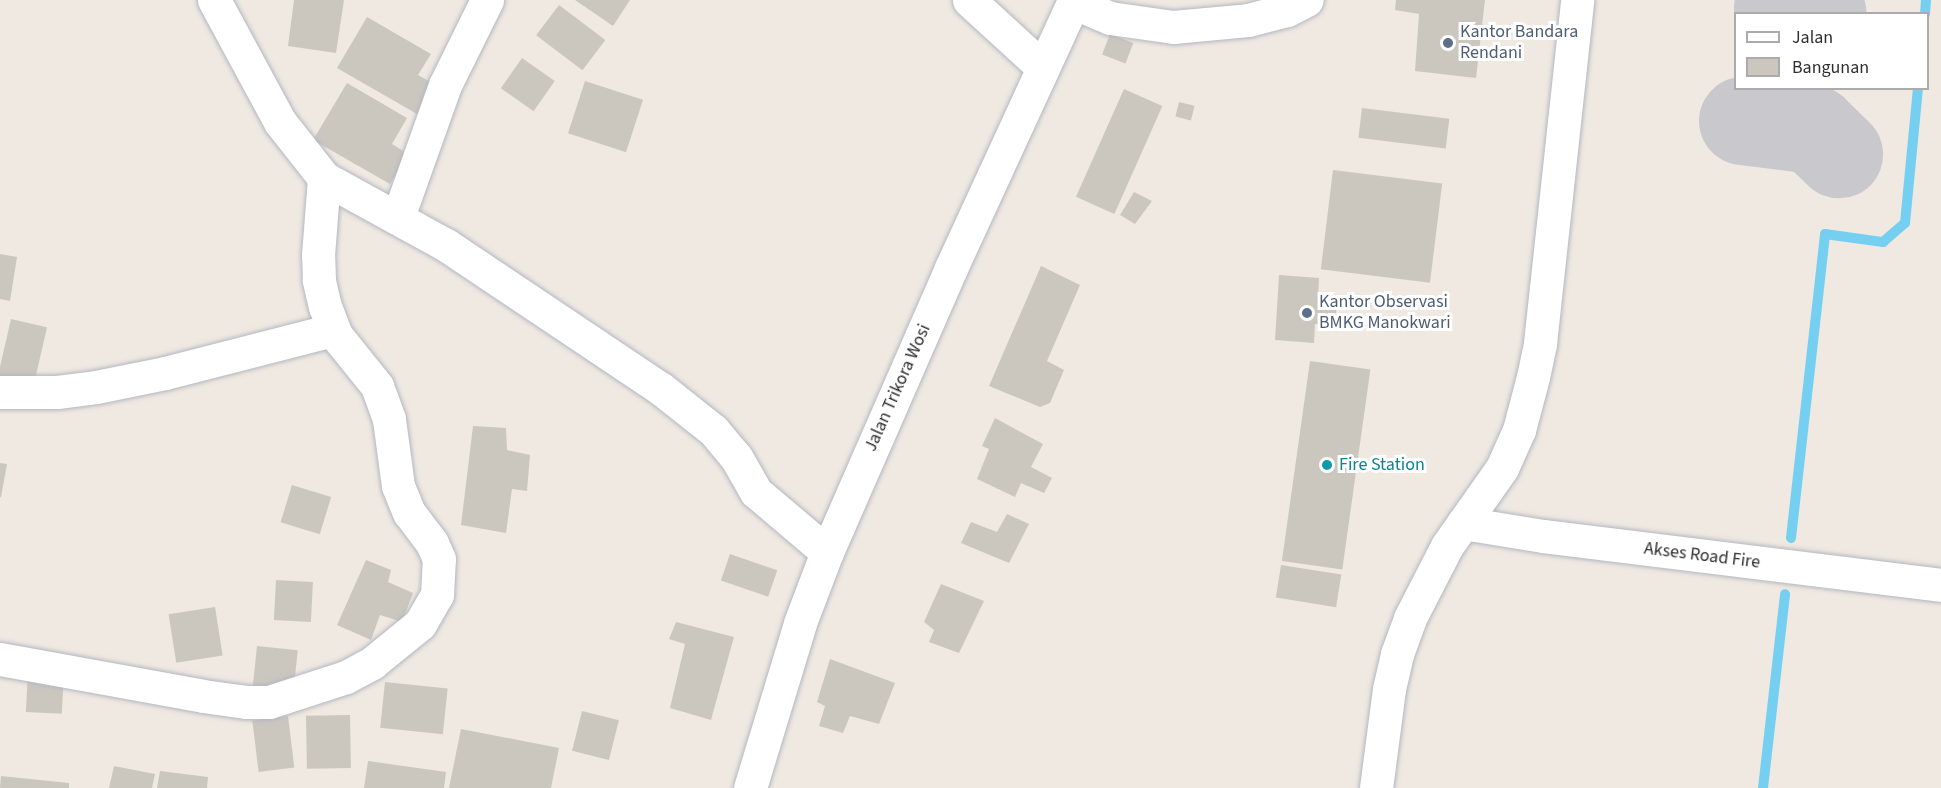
<!DOCTYPE html>
<html>
<head>
<meta charset="utf-8">
<style>
  body { margin:0 }
  #map { position:relative; width:1941px; height:788px; overflow:hidden; background:#efe9e1; font-family:"Source Sans 3",sans-serif }
  div>[style] { position:absolute }
  .stream>* { height:10px; margin:-5px; padding:0 5px; transform-origin:5px; border-radius:5px; background:#75cff0 }
  .taxiway>* { height:88px; margin:-44px; padding:0 44px; transform-origin:44px; border-radius:44px; background:#c9c8cc }
  .building>* { inset:0; background:#cbc7bf; transform-origin:0 0 }
  .roads { filter:drop-shadow(0 0 2px #b4b7c1) drop-shadow(0 0 2px #b4b7c1) }
  .minor>* { height:33px; margin:-16.5px; padding:0 16.5px; transform-origin:16.5px; border-radius:16.5px; background:#fff }
  .dots>* { width:16px; height:16px; translate:-50% -50%; box-sizing:border-box; border:3px solid #fff; border-radius:50% }
  span { translate:-50% -50%; white-space:nowrap; text-align:center; line-height:1.15; -webkit-text-stroke:6px #fff; paint-order:stroke }
  .service-label { font-size:18px; color:#4e5e75 }
  .left { translate:0 -50%; text-align:left }
  .street-label { font-size:18px; color:#2e2e2e }
  .culture-label { font-size:18px; color:#0d838f }
  .legend { position:absolute; left:1734px; top:12px; width:195px; height:78px; box-sizing:border-box; background:#fff; border:2px solid #ababab; margin:0; padding:8px 10px; list-style:none; font-size:18px; color:#2e2e2e }
  .legend li { display:flex; align-items:center; gap:12px; height:30px }
  .legend b { width:30px; border:2px solid #ababab }
</style>
</head>
<body>
<div id="map">
  <div class="stream">
    <div style="left:1925px;top:14px;width:14px;rotate:-86deg"></div>
    <div style="left:1791px;top:538px;width:306px;rotate:-83.6deg"></div>
    <div style="left:1825px;top:234px;width:59px;rotate:7.9deg"></div>
    <div style="left:1883px;top:242px;width:29px;rotate:-41deg"></div>
    <div style="left:1905px;top:223px;width:136px;rotate:-84.5deg"></div>
    <div style="left:1763px;top:788px;width:195px;rotate:-83.5deg"></div>
  </div>
  <div class="taxiway">
    <div style="left:1778px;top:8px;width:45px;rotate:7.6deg"></div>
    <div style="left:1743px;top:121px;width:72px;rotate:7.2deg"></div>
    <div style="left:1814px;top:130px;width:35px;rotate:44deg"></div>
  </div>
  <div class="building">
    <div style="clip-path:polygon(294px 0,344px 0,336px 53px,288px 46px)"></div>
    <div style="clip-path:polygon(575px 0,630px 0,613px 26px)"></div>
    <div style="clip-path:polygon(1396px 0,1485px 0,1476px 78px,1415px 71px,1419px 14px,1395px 10px)"></div>
    <div style="left:559px;top:5px;width:58px;height:38px;rotate:37deg"></div>
    <div style="clip-path:polygon(367px 17px,431px 54px,418px 75px,434px 84px,417px 114px,337px 68px)"></div>
    <div style="left:1110px;top:34px;width:25px;height:22px;rotate:21deg"></div>
    <div style="left:522px;top:58px;width:40px;height:37px;rotate:35deg"></div>
    <div style="left:585px;top:81px;width:61px;height:55px;rotate:18deg"></div>
    <div style="clip-path:polygon(347px 83px,407px 118px,392px 144px,408px 154px,390px 184px,313px 140px)"></div>
    <div style="left:1124px;top:89px;width:42px;height:118px;rotate:24deg"></div>
    <div style="left:1179px;top:102px;width:16px;height:15px;rotate:14deg"></div>
    <div style="left:1362px;top:108px;width:88px;height:30px;rotate:7deg"></div>
    <div style="left:1333px;top:170px;width:110px;height:100px;rotate:7deg"></div>
    <div style="clip-path:polygon(1134px 192px,1152px 201px,1135px 224px,1120px 215px)"></div>
    <div style="clip-path:polygon(0 254px,17px 257px,10px 301px,0 299px)"></div>
    <div style="clip-path:polygon(1041px 266px,1080px 285px,1047px 361px,1064px 370px,1050px 403px,1040px 407px,989px 386px)"></div>
    <div style="clip-path:polygon(1279px 275px,1319px 278px,1318px 300px,1337px 301px,1335px 326px,1315px 324px,1314px 343px,1275px 340px)"></div>
    <div style="left:11px;top:319px;width:37px;height:60px;rotate:13deg"></div>
    <div style="left:1310px;top:361px;width:61px;height:202px;rotate:8deg"></div>
    <div style="clip-path:polygon(995px 418px,1043px 444px,1031px 467px,1052px 478px,1044px 493px,1021px 483px,1015px 497px,977px 479px,989px 449px,982px 446px)"></div>
    <div style="clip-path:polygon(473px 426px,506px 428px,507px 450px,530px 455px,527px 491px,512px 489px,506px 533px,461px 525px)"></div>
    <div style="clip-path:polygon(0 463px,7px 464px,1px 497px,0 497px)"></div>
    <div style="left:292px;top:485px;width:41px;height:39px;rotate:17deg"></div>
    <div style="clip-path:polygon(1007px 514px,1029px 524px,1009px 563px,961px 543px,971px 522px,997px 532px)"></div>
    <div style="left:730px;top:554px;width:50px;height:28px;rotate:19deg"></div>
    <div style="clip-path:polygon(366px 560px,391px 570px,388px 582px,413px 593px,402px 622px,380px 615px,371px 640px,337px 625px)"></div>
    <div style="left:1281px;top:565px;width:61px;height:33px;rotate:9deg"></div>
    <div style="left:276px;top:580px;width:37px;height:40px;rotate:3deg"></div>
    <div style="clip-path:polygon(941px 584px,984px 601px,959px 653px,929px 642px,934px 630px,924px 622px)"></div>
    <div style="left:215px;top:607px;width:49px;height:47px;rotate:81deg"></div>
    <div style="clip-path:polygon(676px 622px,734px 637px,711px 720px,670px 708px,685px 644px,669px 639px)"></div>
    <div style="left:257px;top:646px;width:41px;height:43px;rotate:6deg"></div>
    <div style="clip-path:polygon(830px 659px,895px 683px,879px 724px,850px 716px,843px 733px,819px 726px,825px 706px,817px 702px)"></div>
    <div style="left:28px;top:671px;width:36px;height:41px;rotate:3deg"></div>
    <div style="left:385px;top:682px;width:63px;height:46px;rotate:6deg"></div>
    <div style="left:582px;top:711px;width:38px;height:41px;rotate:14deg"></div>
    <div style="left:350px;top:715px;width:53px;height:44px;rotate:89deg"></div>
    <div style="left:288px;top:716px;width:52px;height:36px;rotate:83deg"></div>
    <div style="clip-path:polygon(461px 729px,559px 748px,551px 788px,449px 788px)"></div>
    <div style="clip-path:polygon(368px 761px,446px 772px,444px 788px,364px 788px)"></div>
    <div style="clip-path:polygon(114px 766px,155px 774px,152px 788px,109px 788px)"></div>
    <div style="clip-path:polygon(160px 771px,208px 777px,207px 788px,157px 788px)"></div>
    <div style="clip-path:polygon(1px 776px,69px 783px,69px 788px,0 788px)"></div>
  </div>
  <div class="roads">
    <div class="minor">
      <div style="left:214px;top:0;width:139px;rotate:61.6deg"></div>
      <div style="left:280px;top:122px;width:71px;rotate:51.8deg"></div>
      <div style="left:324px;top:178px;width:139px;rotate:28.8deg"></div>
      <div style="left:446px;top:245px;width:257px;rotate:33.8deg"></div>
      <div style="left:660px;top:388px;width:69px;rotate:38.5deg"></div>
      <div style="left:714px;top:431px;width:34px;rotate:50deg"></div>
      <div style="left:736px;top:457px;width:40px;rotate:60.3deg"></div>
      <div style="left:756px;top:492px;width:93px;rotate:40.2deg"></div>
      <div style="left:969px;top:0;width:99px;rotate:42.5deg"></div>
      <div style="left:1073px;top:2px;width:40px;rotate:23.4deg"></div>
      <div style="left:1110px;top:18px;width:64px;rotate:8.1deg"></div>
      <div style="left:1173px;top:27px;width:75px;rotate:-5.3deg"></div>
      <div style="left:1248px;top:20px;width:40px;rotate:-14.4deg"></div>
      <div style="left:1287px;top:10px;width:22px;rotate:-27deg"></div>
      <div style="left:398px;top:217px;width:140px;rotate:-70.4deg"></div>
      <div style="left:445px;top:85px;width:95px;rotate:-63.7deg"></div>
      <div style="left:0;top:392px;width:57px"></div>
      <div style="left:57px;top:392px;width:39px;rotate:-7deg"></div>
      <div style="left:96px;top:387px;width:70px;rotate:-11.5deg"></div>
      <div style="left:165px;top:373px;width:173px;rotate:-14.4deg"></div>
      <div style="left:1463px;top:523px;width:81px;rotate:9.2deg"></div>
      <div style="left:1543px;top:536px;width:401px;rotate:7deg"></div>
      <div style="left:0;top:659px;width:206px;rotate:10.3deg"></div>
      <div style="left:203px;top:696px;width:43px;rotate:7.9deg"></div>
      <div style="left:246px;top:702px;width:23px"></div>
      <div style="left:269px;top:702px;width:81px;rotate:-18deg"></div>
      <div style="left:346px;top:677px;width:30px;rotate:-28deg"></div>
      <div style="left:372px;top:663px;width:62px;rotate:-39.1deg"></div>
      <div style="left:420px;top:624px;width:34px;rotate:-60deg"></div>
      <div style="left:437px;top:595px;width:36px;rotate:-87deg"></div>
      <div style="left:439px;top:559px;width:17px;rotate:-114deg"></div>
      <div style="left:432px;top:543px;width:38px;rotate:-127deg"></div>
      <div style="left:409px;top:513px;width:29px;rotate:-112deg"></div>
      <div style="left:398px;top:486px;width:68px;rotate:-97.7deg"></div>
      <div style="left:389px;top:419px;width:35px;rotate:-110deg"></div>
      <div style="left:377px;top:386px;width:65px;rotate:-128.8deg"></div>
      <div style="left:336px;top:335px;width:30px;rotate:-111deg"></div>
      <div style="left:325px;top:307px;width:28px;rotate:-103deg"></div>
      <div style="left:319px;top:280px;width:25px;rotate:-92deg"></div>
      <div style="left:318px;top:255px;width:77px;rotate:-85.5deg"></div>
      <div style="left:750px;top:788px;width:172px;rotate:-73.1deg"></div>
      <div style="left:800px;top:623px;width:76px;rotate:-69.2deg"></div>
      <div style="left:827px;top:552px;width:310px;rotate:-66.4deg"></div>
      <div style="left:951px;top:268px;width:295px;rotate:-65.3deg"></div>
      <div style="left:1376px;top:788px;width:100px;rotate:-82.5deg"></div>
      <div style="left:1389px;top:689px;width:36px;rotate:-77deg"></div>
      <div style="left:1397px;top:654px;width:38px;rotate:-70deg"></div>
      <div style="left:1410px;top:618px;width:81px;rotate:-62.8deg"></div>
      <div style="left:1447px;top:546px;width:95px;rotate:-54.8deg"></div>
      <div style="left:1502px;top:468px;width:42px;rotate:-65.9deg"></div>
      <div style="left:1519px;top:430px;width:55px;rotate:-75.2deg"></div>
      <div style="left:1533px;top:377px;width:35px;rotate:-78deg"></div>
      <div style="left:1540px;top:343px;width:345px;rotate:-83.8deg"></div>
    </div>
  </div>
  <div class="dots">
    <div style="left:1448px;top:43px;background:#5c6f8a"></div>
    <div style="left:1307px;top:313px;background:#5c6f8a"></div>
    <div style="left:1327px;top:465px;background:#0f9aa8"></div>
  </div>
  <div class="service-label">
    <span class="left" style="left:1460px;top:43px">Kantor Bandara<br>Rendani</span>
    <span class="left" style="left:1319px;top:313px">Kantor Observasi<br>BMKG Manokwari</span>
  </div>
  <div class="street-label">
    <span style="left:898px;top:388px;rotate:-66deg">Jalan Trikora Wosi</span>
    <span style="left:1702px;top:556px;rotate:7deg">Akses Road Fire</span>
  </div>
  <div class="culture-label">
    <span class="left" style="left:1339px;top:465px">Fire Station</span>
  </div>
  <ul class="legend">
  <li><b style="height:8px;background:#fff"></b>Jalan</li>
  <li><b style="height:16px;background:#cbc7bf"></b>Bangunan</li>
  </ul>
</div>
</body>
</html>
